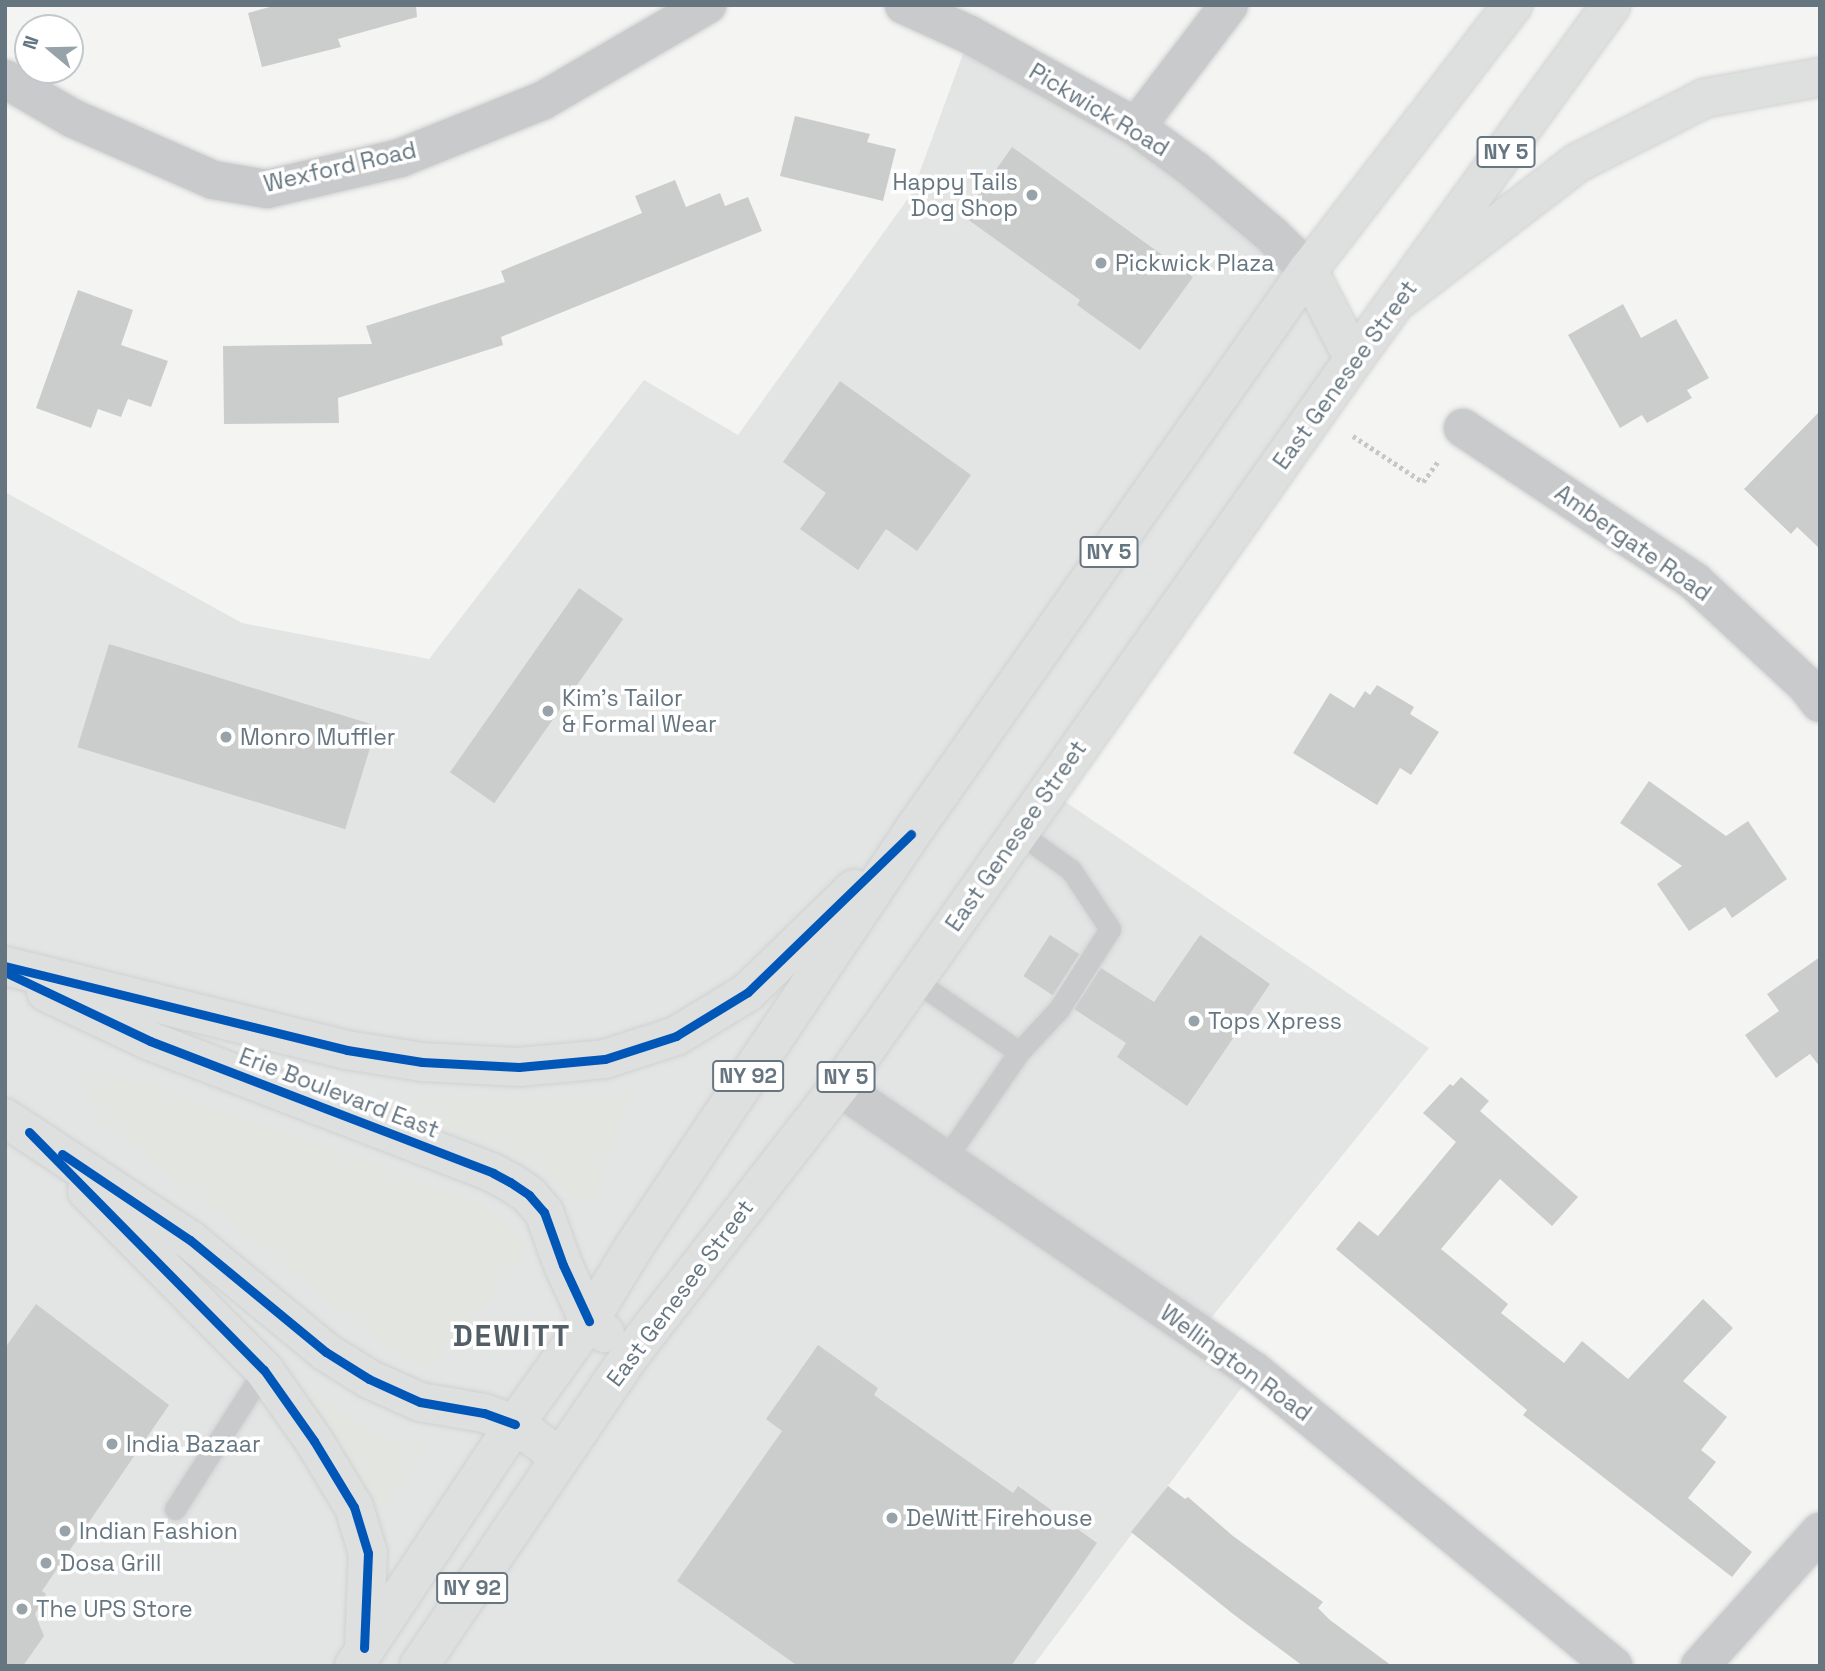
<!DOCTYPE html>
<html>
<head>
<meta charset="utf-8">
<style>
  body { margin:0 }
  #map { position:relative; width:1825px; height:1671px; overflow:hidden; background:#f4f4f3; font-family:"Space Grotesk",sans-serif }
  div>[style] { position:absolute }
  .built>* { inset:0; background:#e3e4e4 }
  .green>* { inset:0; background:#e3e6e0 }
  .building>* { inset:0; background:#cbcdcd; transform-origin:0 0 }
  .path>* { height:4.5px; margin-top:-2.25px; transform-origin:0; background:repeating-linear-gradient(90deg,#c6c7c8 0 3.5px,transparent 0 7px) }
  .roads { filter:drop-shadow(0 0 2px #d0d1d1) drop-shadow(0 0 2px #d0d1d1) }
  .lane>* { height:21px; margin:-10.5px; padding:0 10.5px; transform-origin:10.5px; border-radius:10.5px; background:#c9cacb }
  .street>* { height:38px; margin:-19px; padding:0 19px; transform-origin:19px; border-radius:19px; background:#c9cacb }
  .primary>* { height:38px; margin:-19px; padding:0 19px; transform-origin:19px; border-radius:19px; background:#dedfdf }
  .highway>* { height:38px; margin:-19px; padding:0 19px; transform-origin:19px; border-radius:19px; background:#dedfdf }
  .cycleway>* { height:9px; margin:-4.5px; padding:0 4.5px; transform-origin:4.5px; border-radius:4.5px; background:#0057b8 }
  .dots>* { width:19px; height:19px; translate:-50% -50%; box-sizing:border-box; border:4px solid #fff; border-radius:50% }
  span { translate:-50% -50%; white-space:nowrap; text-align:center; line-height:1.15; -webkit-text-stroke:7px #fff; paint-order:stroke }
  .shield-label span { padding:2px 5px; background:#fff; border:2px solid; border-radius:5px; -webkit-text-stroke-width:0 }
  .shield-label { font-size:21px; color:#667681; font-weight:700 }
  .street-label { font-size:23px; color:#667681 }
  .poi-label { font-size:23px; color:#667681 }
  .right { translate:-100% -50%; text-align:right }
  .left { translate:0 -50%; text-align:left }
  .district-label { font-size:30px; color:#535f67; font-weight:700; letter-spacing:2px }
  .frame { position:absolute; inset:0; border:7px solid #667681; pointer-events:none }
  .north { position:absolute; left:14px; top:14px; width:70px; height:70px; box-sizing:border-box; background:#fff; border:2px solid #c2c8cd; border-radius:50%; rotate:289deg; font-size:19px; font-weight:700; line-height:28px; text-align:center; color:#667681 }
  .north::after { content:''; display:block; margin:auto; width:24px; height:32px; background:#98a2a9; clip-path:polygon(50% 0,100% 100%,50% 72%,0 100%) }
</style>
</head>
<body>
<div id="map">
  <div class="built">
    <div style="clip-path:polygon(970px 35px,1273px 236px,1354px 359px,1048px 790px,1429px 1048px,1199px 1333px,1254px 1371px,1033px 1666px,5px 1666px,5px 492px,242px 623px,429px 659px,644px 380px,738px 435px,912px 193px)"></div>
  </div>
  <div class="green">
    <div style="clip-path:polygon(79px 1073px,124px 1075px,476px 1200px,505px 1221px,531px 1247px,429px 1371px,401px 1358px,100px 1120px)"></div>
    <div style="clip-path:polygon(631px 1091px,593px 1200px,573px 1198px,542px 1171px,496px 1146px,410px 1117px,417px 1096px,519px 1101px,610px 1097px)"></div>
    <div style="clip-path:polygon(316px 1396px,381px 1435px,424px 1447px,422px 1456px,387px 1503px,375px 1511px,350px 1459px,313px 1401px)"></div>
  </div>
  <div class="building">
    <div style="clip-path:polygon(277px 5px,416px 5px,417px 17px,338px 39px,341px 47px,262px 67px,248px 13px)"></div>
    <div style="clip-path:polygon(795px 116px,870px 134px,867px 142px,896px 149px,883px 201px,780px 176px)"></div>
    <div style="clip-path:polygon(1012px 147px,1193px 277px,1140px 350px,1077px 305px,1080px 300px,963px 216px)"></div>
    <div style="clip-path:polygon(675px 180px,686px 207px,720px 193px,725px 206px,748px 197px,762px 231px,501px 337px,503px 345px,338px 398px,339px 423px,224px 424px,223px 346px,372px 344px,366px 326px,505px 282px,501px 271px,642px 213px,635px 196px)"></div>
    <div style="clip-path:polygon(78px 290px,133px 310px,121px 345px,168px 361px,151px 407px,128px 399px,121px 417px,98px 409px,91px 428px,36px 408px)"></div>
    <div style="clip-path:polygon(1623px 304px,1641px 338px,1676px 319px,1709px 378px,1687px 390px,1692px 398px,1647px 423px,1642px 415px,1620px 428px,1568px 335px)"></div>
    <div style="clip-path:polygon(840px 381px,971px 475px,917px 551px,886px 529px,858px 570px,800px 529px,826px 493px,783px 462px)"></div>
    <div style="clip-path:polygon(1820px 411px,1820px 549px,1797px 527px,1791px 534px,1744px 489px)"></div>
    <div style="left:579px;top:588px;width:54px;height:225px;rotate:35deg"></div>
    <div style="left:109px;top:644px;width:280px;height:108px;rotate:17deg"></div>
    <div style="clip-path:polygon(1377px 685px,1414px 707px,1410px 714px,1439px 732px,1411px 775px,1400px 768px,1377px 805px,1293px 753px,1330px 693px,1354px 708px,1365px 691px,1370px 695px)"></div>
    <div style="clip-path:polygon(1649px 781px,1726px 836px,1748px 821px,1787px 879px,1732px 918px,1725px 907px,1689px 931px,1657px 884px,1682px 866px,1620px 823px)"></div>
    <div style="left:1050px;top:935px;width:35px;height:49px;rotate:33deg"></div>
    <div style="clip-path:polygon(1200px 935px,1270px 984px,1187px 1106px,1117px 1057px,1126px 1043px,1074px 1009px,1101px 968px,1154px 1002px)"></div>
    <div style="clip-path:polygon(1820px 957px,1820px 1067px,1810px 1054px,1776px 1078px,1745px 1035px,1779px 1011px,1767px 994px)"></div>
    <div style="clip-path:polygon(1461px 1077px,1489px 1101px,1480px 1111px,1578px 1197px,1552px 1226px,1500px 1179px,1441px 1249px,1508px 1304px,1501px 1313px,1564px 1363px,1582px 1341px,1628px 1379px,1703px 1299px,1733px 1328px,1683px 1381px,1727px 1417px,1701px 1450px,1716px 1462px,1688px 1498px,1752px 1552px,1732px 1577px,1523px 1415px,1527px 1410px,1336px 1249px,1359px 1221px,1378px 1236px,1456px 1142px,1423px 1113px,1450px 1084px,1453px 1086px)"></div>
    <div style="clip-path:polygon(36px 1304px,169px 1405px,42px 1591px,46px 1594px,35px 1614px,44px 1636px,23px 1666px,5px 1666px,5px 1348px)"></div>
    <div style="clip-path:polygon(818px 1345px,878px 1388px,874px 1395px,1013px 1493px,1018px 1486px,1097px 1543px,1011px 1666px,798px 1666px,677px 1581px,782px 1431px,766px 1419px)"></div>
    <div style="clip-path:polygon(1168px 1486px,1185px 1499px,1188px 1497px,1233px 1536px,1323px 1602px,1318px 1608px,1330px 1620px,1392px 1666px,1303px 1666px,1233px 1614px,1131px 1532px)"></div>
  </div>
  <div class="path">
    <div style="left:1353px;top:436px;width:84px;rotate:33.3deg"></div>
    <div style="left:1423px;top:482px;width:26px;rotate:-54deg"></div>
  </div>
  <div class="roads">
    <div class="lane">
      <div style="left:914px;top:980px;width:127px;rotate:34.4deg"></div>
      <div style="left:946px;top:1158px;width:129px;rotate:-55.4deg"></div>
      <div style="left:1019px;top:1052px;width:59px;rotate:-47.1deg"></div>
      <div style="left:1059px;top:1009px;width:95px;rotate:-57.5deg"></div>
      <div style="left:1110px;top:929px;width:71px;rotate:-123.5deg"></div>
      <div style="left:1071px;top:870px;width:65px;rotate:-144.4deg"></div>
      <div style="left:175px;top:1509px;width:165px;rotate:-57.4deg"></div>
    </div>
    <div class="street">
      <div style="left:904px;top:5px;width:72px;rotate:24.4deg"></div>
      <div style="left:970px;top:35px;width:190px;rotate:29deg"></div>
      <div style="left:1136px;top:127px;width:73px;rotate:36.1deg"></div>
      <div style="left:1195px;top:170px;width:102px;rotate:40.2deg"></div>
      <div style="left:1273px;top:236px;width:49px;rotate:44.2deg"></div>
      <div style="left:5px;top:79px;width:78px;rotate:30.2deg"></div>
      <div style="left:72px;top:118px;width:154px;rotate:23.7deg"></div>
      <div style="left:213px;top:180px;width:55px;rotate:9.5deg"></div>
      <div style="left:267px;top:189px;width:137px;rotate:-13.1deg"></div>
      <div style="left:400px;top:158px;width:153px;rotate:-21.9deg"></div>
      <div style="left:542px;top:101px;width:191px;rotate:-30.2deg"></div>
      <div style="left:1136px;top:127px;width:153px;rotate:-52.7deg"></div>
      <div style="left:1463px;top:428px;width:277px;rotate:33.5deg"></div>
      <div style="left:1694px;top:581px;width:154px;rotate:42.9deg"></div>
      <div style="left:1807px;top:686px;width:21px;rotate:53deg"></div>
      <div style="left:839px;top:1087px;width:503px;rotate:34.39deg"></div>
      <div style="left:1254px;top:1371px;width:465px;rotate:39.4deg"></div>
      <div style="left:1700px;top:1666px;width:180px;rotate:-48.2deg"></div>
    </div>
    <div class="primary">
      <div style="left:1308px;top:270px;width:100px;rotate:62.7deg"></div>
      <div style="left:5px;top:966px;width:352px;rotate:13.8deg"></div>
      <div style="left:347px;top:1050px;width:76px;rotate:9.1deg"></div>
      <div style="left:422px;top:1062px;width:97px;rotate:3deg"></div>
      <div style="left:519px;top:1067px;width:86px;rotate:-5.3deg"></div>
      <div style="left:605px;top:1059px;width:75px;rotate:-17.9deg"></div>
      <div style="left:676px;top:1036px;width:84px;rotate:-31.4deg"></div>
      <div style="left:748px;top:992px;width:148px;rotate:-44.2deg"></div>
      <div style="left:46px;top:992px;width:115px;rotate:25.2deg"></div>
      <div style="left:150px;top:1041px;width:368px;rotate:21deg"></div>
      <div style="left:493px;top:1173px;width:19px;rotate:28deg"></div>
      <div style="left:510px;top:1182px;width:23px;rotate:34deg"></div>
      <div style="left:529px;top:1195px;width:23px;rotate:49deg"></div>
      <div style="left:544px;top:1212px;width:56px;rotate:70.3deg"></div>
      <div style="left:563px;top:1265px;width:62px;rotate:65.1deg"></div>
      <div style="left:589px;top:1321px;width:20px;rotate:37deg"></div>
      <div style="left:5px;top:1118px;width:222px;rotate:33.4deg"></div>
      <div style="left:190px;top:1240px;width:176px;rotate:39.5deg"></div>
      <div style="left:326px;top:1352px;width:51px;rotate:32.1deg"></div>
      <div style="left:369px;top:1379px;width:56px;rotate:24.3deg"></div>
      <div style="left:420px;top:1402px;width:65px;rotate:9.8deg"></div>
      <div style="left:484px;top:1413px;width:33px;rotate:20deg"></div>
      <div style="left:515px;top:1424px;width:56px;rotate:36.3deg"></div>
      <div style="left:87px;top:1191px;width:252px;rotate:45.3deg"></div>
      <div style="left:264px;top:1370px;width:87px;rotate:54.8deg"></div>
      <div style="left:314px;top:1441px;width:77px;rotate:58.8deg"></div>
      <div style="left:354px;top:1507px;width:48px;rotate:73.1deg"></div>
      <div style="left:368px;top:1553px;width:92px;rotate:92.5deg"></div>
      <div style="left:354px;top:1666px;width:291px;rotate:-56.4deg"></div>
      <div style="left:515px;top:1424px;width:127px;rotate:-54.3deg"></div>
      <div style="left:589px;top:1321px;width:89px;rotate:-58.8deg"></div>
      <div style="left:635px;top:1245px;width:495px;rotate:-56.1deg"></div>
      <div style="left:911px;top:834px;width:690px;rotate:-54.86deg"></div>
      <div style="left:1308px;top:270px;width:335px;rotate:-52.3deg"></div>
      <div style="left:419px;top:1666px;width:377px;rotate:-55.8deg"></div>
      <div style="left:631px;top:1354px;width:338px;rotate:-52.1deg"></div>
      <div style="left:839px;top:1087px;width:892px;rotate:-54.72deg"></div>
      <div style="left:1354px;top:359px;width:437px;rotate:-54deg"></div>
    </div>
    <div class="highway">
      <div style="left:1401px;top:298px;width:222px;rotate:-37.5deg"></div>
      <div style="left:1577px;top:163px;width:144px;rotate:-26.9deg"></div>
      <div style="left:1705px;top:98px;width:117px;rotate:-10.3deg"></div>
    </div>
  </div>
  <div class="cycleway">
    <div style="left:5px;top:966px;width:352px;rotate:13.8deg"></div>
    <div style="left:347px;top:1050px;width:76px;rotate:9.1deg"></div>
    <div style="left:422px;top:1062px;width:97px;rotate:3deg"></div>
    <div style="left:519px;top:1067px;width:86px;rotate:-5.3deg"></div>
    <div style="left:605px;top:1059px;width:75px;rotate:-17.9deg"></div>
    <div style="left:676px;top:1036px;width:84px;rotate:-31.4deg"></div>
    <div style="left:748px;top:992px;width:227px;rotate:-44.1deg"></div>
    <div style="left:9px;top:974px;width:156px;rotate:25.4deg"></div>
    <div style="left:150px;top:1041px;width:368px;rotate:21deg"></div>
    <div style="left:493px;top:1173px;width:19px;rotate:28deg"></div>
    <div style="left:510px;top:1182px;width:23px;rotate:34deg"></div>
    <div style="left:529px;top:1195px;width:23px;rotate:49deg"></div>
    <div style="left:544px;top:1212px;width:56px;rotate:70.3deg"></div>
    <div style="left:563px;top:1265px;width:62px;rotate:65.1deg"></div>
    <div style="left:29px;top:1132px;width:334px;rotate:45.4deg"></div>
    <div style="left:264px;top:1370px;width:87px;rotate:54.8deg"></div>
    <div style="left:314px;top:1441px;width:77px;rotate:58.8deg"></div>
    <div style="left:354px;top:1507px;width:48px;rotate:73.1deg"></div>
    <div style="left:368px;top:1553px;width:95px;rotate:92.4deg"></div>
    <div style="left:62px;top:1154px;width:154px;rotate:33.9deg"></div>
    <div style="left:190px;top:1240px;width:176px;rotate:39.5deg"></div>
    <div style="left:326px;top:1352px;width:51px;rotate:32.1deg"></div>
    <div style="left:369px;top:1379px;width:56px;rotate:24.3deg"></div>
    <div style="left:420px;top:1402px;width:65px;rotate:9.8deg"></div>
    <div style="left:484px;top:1413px;width:33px;rotate:20deg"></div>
  </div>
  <div class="dots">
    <div style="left:1032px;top:195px;background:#98a2a9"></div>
    <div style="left:1101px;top:263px;background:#98a2a9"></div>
    <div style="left:548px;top:711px;background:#98a2a9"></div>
    <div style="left:226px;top:737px;background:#98a2a9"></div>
    <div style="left:1194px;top:1021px;background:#98a2a9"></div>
    <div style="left:112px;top:1444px;background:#98a2a9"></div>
    <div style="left:892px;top:1518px;background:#98a2a9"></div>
    <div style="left:65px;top:1531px;background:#98a2a9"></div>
    <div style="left:46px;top:1563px;background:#98a2a9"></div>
    <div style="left:22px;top:1609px;background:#98a2a9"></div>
  </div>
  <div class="shield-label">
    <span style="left:1506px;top:152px">NY 5</span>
    <span style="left:1109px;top:552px">NY 5</span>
    <span style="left:748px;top:1076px">NY 92</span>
    <span style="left:846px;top:1077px">NY 5</span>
    <span style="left:472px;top:1588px">NY 92</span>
  </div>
  <div class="street-label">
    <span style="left:1099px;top:110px;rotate:31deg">Pickwick Road</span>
    <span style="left:340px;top:167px;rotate:-13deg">Wexford Road</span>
    <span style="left:1345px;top:375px;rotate:-54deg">East Genesee Street</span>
    <span style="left:1633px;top:543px;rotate:35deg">Ambergate Road</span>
    <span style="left:1016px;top:836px;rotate:-55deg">East Genesee Street</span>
    <span style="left:339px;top:1093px;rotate:21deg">Erie Boulevard East</span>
    <span style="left:680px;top:1293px;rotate:-53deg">East Genesee Street</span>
    <span style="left:1236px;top:1363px;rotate:36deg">Wellington Road</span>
  </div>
  <div class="poi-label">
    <span class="right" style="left:1018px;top:195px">Happy Tails<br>Dog Shop</span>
    <span class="left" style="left:1115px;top:263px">Pickwick Plaza</span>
    <span class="left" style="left:562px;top:711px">Kim's Tailor<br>&amp; Formal Wear</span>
    <span class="left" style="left:240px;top:737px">Monro Muffler</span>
    <span class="left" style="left:1208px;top:1021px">Tops Xpress</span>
    <span class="left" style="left:126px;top:1444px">India Bazaar</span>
    <span class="left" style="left:906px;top:1518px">DeWitt Firehouse</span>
    <span class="left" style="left:79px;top:1531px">Indian Fashion</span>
    <span class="left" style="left:60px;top:1563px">Dosa Grill</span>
    <span class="left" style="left:36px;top:1609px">The UPS Store</span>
  </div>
  <div class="district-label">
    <span style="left:512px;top:1336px">DEWITT</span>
  </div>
  <div class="frame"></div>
  <div class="north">N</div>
</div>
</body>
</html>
